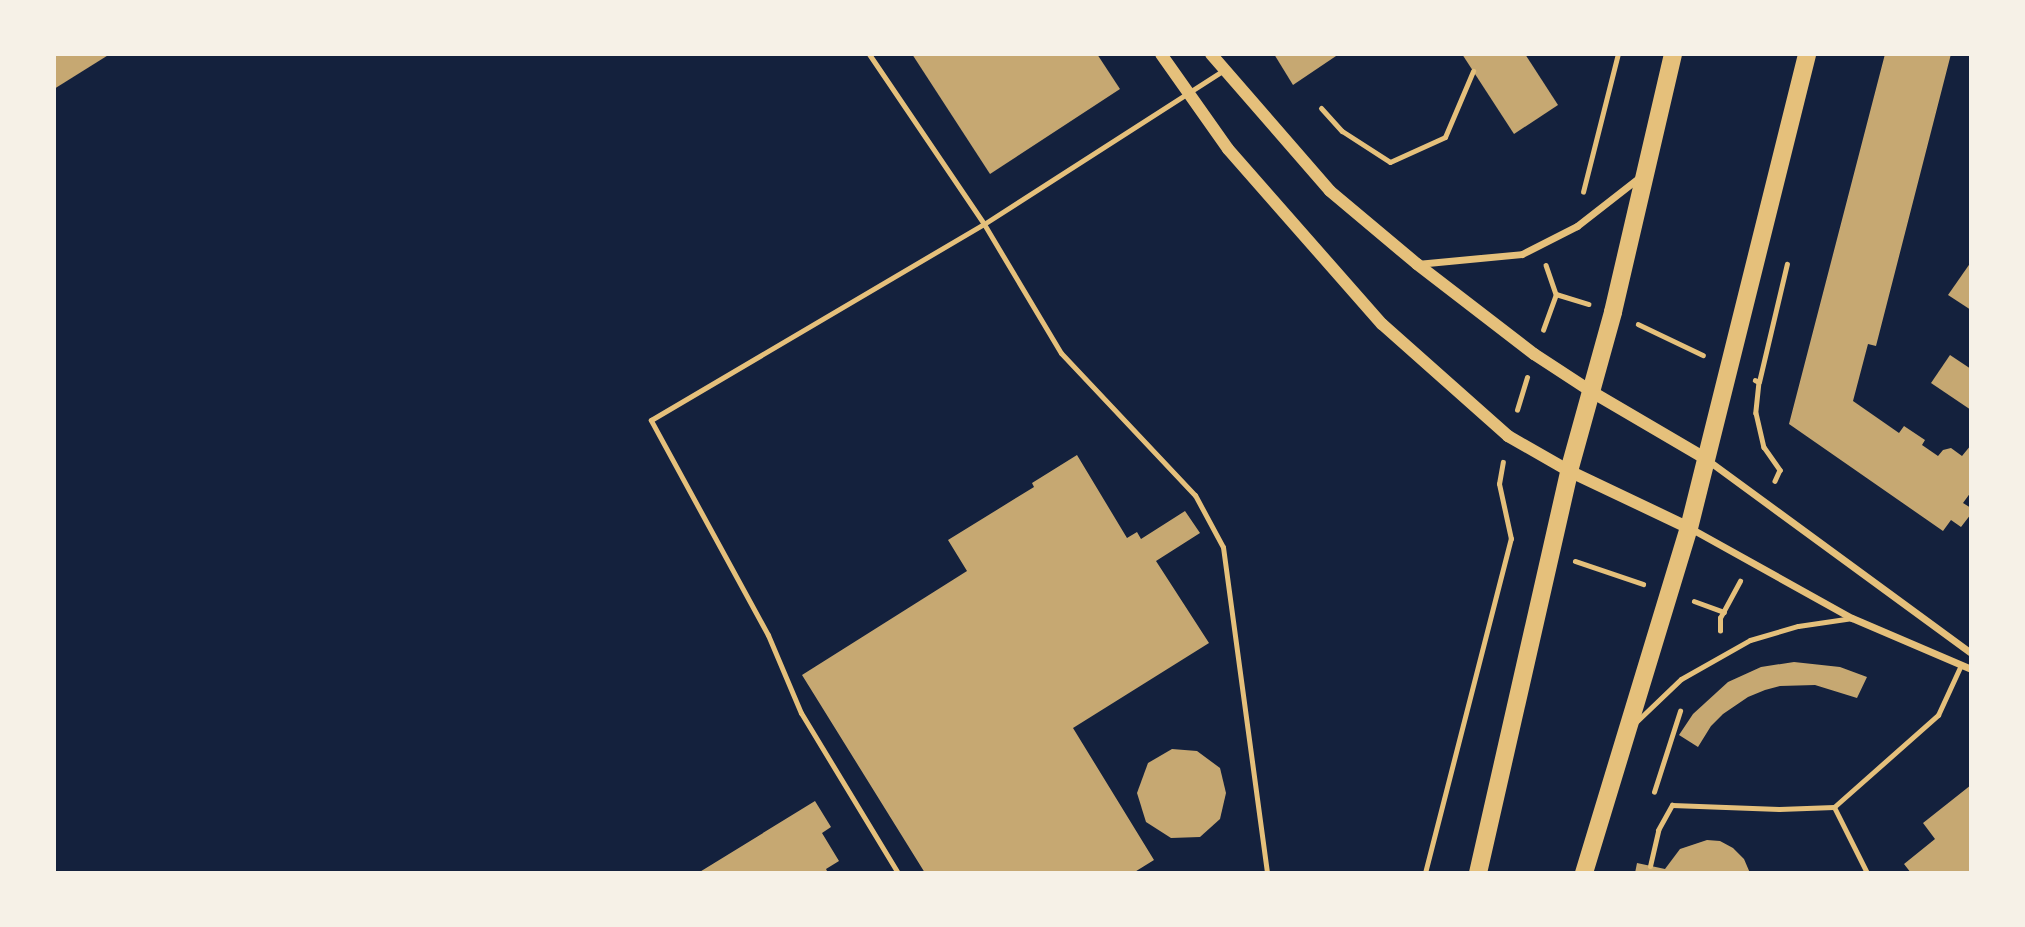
<!DOCTYPE html>
<html>
<head>
<meta charset="utf-8">
<style>
  body { margin:0 }
  #map { position:relative; width:2025px; height:927px; overflow:hidden; background:#14213d; font-family:"Fira Sans",sans-serif }
  div>[style] { position:absolute }
  .building>* { inset:0; background:#c6a872 }
  .path>* { height:4.5px; margin:-2.25px; padding:0 2.25px; transform-origin:2.25px; border-radius:2.25px; background:#e5c07b }
  .service>* { height:5px; margin:-2.5px; padding:0 2.5px; transform-origin:2.5px; border-radius:2.5px; background:#e5c07b }
  .minor>* { height:7px; margin:-3.5px; padding:0 3.5px; transform-origin:3.5px; border-radius:3.5px; background:#e5c07b }
  .tertiary>* { height:12px; margin:-6px; padding:0 6px; transform-origin:6px; border-radius:6px; background:#e5c07b }
  .primary>* { height:18px; margin:-9px; padding:0 9px; transform-origin:9px; border-radius:9px; background:#e5c07b }
  span { translate:-50% -50%; white-space:nowrap; text-align:center; line-height:1.15; -webkit-text-stroke:7px #f6f1e7; paint-order:stroke }
  .frame { position:absolute; inset:0; border:56px solid #f6f1e7; pointer-events:none }
</style>
</head>
<body>
<div id="map">
  <div class="building">
    <div style="clip-path:polygon(54px 54px,110px 54px,54px 89px)"></div>
    <div style="clip-path:polygon(912px 54px,1097px 54px,1120px 89px,990px 174px)"></div>
    <div style="clip-path:polygon(1274px 54px,1339px 54px,1293px 85px)"></div>
    <div style="clip-path:polygon(1462px 54px,1525px 54px,1558px 105px,1514px 134px)"></div>
    <div style="clip-path:polygon(1885px 54px,1951px 54px,1876px 346px,1868px 344px,1853px 401px,1899px 433px,1904px 426px,1925px 440px,1922px 445px,1938px 456px,1943px 450px,1951px 448px,1962px 456px,1971px 445px,1971px 492px,1963px 503px,1971px 508px,1971px 514px,1961px 527px,1951px 520px,1943px 531px,1789px 424px)"></div>
    <div style="clip-path:polygon(1971px 262px,1971px 310px,1948px 295px)"></div>
    <div style="clip-path:polygon(1950px 355px,1971px 369px,1971px 410px,1931px 383px)"></div>
    <div style="clip-path:polygon(1077px 455px,1127px 538px,1137px 532px,1141px 539px,1185px 511px,1200px 533px,1156px 561px,1209px 643px,1073px 728px,1154px 860px,1133px 873px,925px 873px,802px 675px,967px 571px,948px 540px,1034px 487px,1032px 483px)"></div>
    <div style="clip-path:polygon(1794px 662px,1840px 667px,1867px 677px,1857px 698px,1815px 685px,1780px 686px,1765px 690px,1748px 697px,1723px 714px,1711px 726px,1698px 747px,1679px 735px,1693px 714px,1728px 682px,1761px 667px)"></div>
    <div style="clip-path:polygon(1172px 749px,1197px 751px,1220px 768px,1226px 793px,1220px 819px,1200px 837px,1171px 838px,1146px 822px,1137px 793px,1148px 763px)"></div>
    <div style="clip-path:polygon(1971px 785px,1971px 873px,1911px 873px,1904px 864px,1935px 839px,1923px 823px)"></div>
    <div style="clip-path:polygon(815px 801px,831px 827px,822px 833px,839px 861px,826px 869px,828px 873px,698px 873px)"></div>
    <div style="clip-path:polygon(1707px 840px,1720px 841px,1733px 848px,1744px 859px,1750px 873px,1635px 873px,1637px 863px,1665px 869px,1680px 849px)"></div>
  </div>
  <div class="path">
    <div style="left:1583px;top:192px;width:142px;rotate:-75.8deg"></div>
    <div style="left:1546px;top:265px;width:31px;rotate:71deg"></div>
    <div style="left:1638px;top:324px;width:72px;rotate:25.5deg"></div>
    <div style="left:1543px;top:330px;width:38px;rotate:-70deg"></div>
    <div style="left:1556px;top:294px;width:34px;rotate:17deg"></div>
    <div style="left:1755px;top:380px;width:4px;rotate:27deg"></div>
    <div style="left:1759px;top:382px;width:31px;rotate:96deg"></div>
    <div style="left:1756px;top:413px;width:35px;rotate:77deg"></div>
    <div style="left:1764px;top:447px;width:28px;rotate:55deg"></div>
    <div style="left:1780px;top:470px;width:12px;rotate:114deg"></div>
    <div style="left:1759px;top:382px;width:121px;rotate:-76.7deg"></div>
    <div style="left:1517px;top:410px;width:34px;rotate:-73deg"></div>
    <div style="left:1575px;top:561px;width:72px;rotate:18.7deg"></div>
    <div style="left:1694px;top:601px;width:32px;rotate:20deg"></div>
    <div style="left:1720px;top:631px;width:13px;rotate:-90deg"></div>
    <div style="left:1720px;top:618px;width:42px;rotate:-61.6deg"></div>
    <div style="left:1654px;top:792px;width:85px;rotate:-72.2deg"></div>
    <div style="left:1425px;top:873px;width:345px;rotate:-75.6deg"></div>
    <div style="left:1511px;top:539px;width:56px;rotate:-102.3deg"></div>
    <div style="left:1499px;top:484px;width:22px;rotate:-80deg"></div>
  </div>
  <div class="service">
    <div style="left:869px;top:54px;width:205px;rotate:55.9deg"></div>
    <div style="left:984px;top:224px;width:150px;rotate:59.2deg"></div>
    <div style="left:1061px;top:353px;width:195px;rotate:46.7deg"></div>
    <div style="left:1195px;top:495px;width:59px;rotate:61.7deg"></div>
    <div style="left:1223px;top:547px;width:329px;rotate:82.3deg"></div>
    <div style="left:1321px;top:108px;width:31px;rotate:48deg"></div>
    <div style="left:1342px;top:131px;width:57px;rotate:32.9deg"></div>
    <div style="left:1390px;top:162px;width:60px;rotate:-24.4deg"></div>
    <div style="left:1445px;top:137px;width:72px;rotate:-67deg"></div>
    <div style="left:1636px;top:722px;width:62px;rotate:-43.7deg"></div>
    <div style="left:1681px;top:679px;width:79px;rotate:-29.5deg"></div>
    <div style="left:1750px;top:640px;width:50px;rotate:-16.3deg"></div>
    <div style="left:1798px;top:626px;width:55px;rotate:-8.4deg"></div>
    <div style="left:1834px;top:807px;width:74px;rotate:63.4deg"></div>
    <div style="left:1650px;top:866px;width:37px;rotate:-77deg"></div>
    <div style="left:1658px;top:830px;width:29px;rotate:-61deg"></div>
    <div style="left:1672px;top:805px;width:107px;rotate:2.1deg"></div>
    <div style="left:1779px;top:809px;width:55px;rotate:-2.1deg"></div>
    <div style="left:1834px;top:807px;width:139px;rotate:-41.5deg"></div>
    <div style="left:1938px;top:715px;width:55px;rotate:-65.3deg"></div>
    <div style="left:898px;top:873px;width:187px;rotate:-121.2deg"></div>
    <div style="left:801px;top:713px;width:85px;rotate:-112.9deg"></div>
    <div style="left:768px;top:635px;width:245px;rotate:-118.6deg"></div>
    <div style="left:651px;top:420px;width:386px;rotate:-30.5deg"></div>
    <div style="left:984px;top:224px;width:283px;rotate:-32.7deg"></div>
  </div>
  <div class="minor">
    <div style="left:1417px;top:264px;width:105px;rotate:-5.4deg"></div>
    <div style="left:1522px;top:254px;width:62px;rotate:-27deg"></div>
    <div style="left:1577px;top:226px;width:80px;rotate:-37.9deg"></div>
    <div style="left:1706px;top:459px;width:328px;rotate:36.2deg"></div>
    <div style="left:1690px;top:528px;width:185px;rotate:29.1deg"></div>
    <div style="left:1852px;top:618px;width:129px;rotate:23.2deg"></div>
  </div>
  <div class="tertiary">
    <div style="left:1161px;top:54px;width:116px;rotate:54.8deg"></div>
    <div style="left:1228px;top:149px;width:233px;rotate:48.7deg"></div>
    <div style="left:1382px;top:324px;width:169px;rotate:41.6deg"></div>
    <div style="left:1508px;top:436px;width:70px;rotate:29.8deg"></div>
    <div style="left:1569px;top:471px;width:133px;rotate:25.4deg"></div>
    <div style="left:1211px;top:54px;width:181px;rotate:49deg"></div>
    <div style="left:1330px;top:191px;width:114px;rotate:40deg"></div>
    <div style="left:1417px;top:264px;width:148px;rotate:37.6deg"></div>
    <div style="left:1534px;top:354px;width:69px;rotate:33.2deg"></div>
    <div style="left:1592px;top:392px;width:132px;rotate:30.4deg"></div>
  </div>
  <div class="primary">
    <div style="left:1478px;top:873px;width:412px;rotate:-77.2deg"></div>
    <div style="left:1569px;top:471px;width:165px;rotate:-74.5deg"></div>
    <div style="left:1613px;top:312px;width:265px;rotate:-76.9deg"></div>
    <div style="left:1584px;top:873px;width:361px;rotate:-73.1deg"></div>
    <div style="left:1689px;top:528px;width:488px;rotate:-76deg"></div>
  </div>
  <div class="frame"></div>
</div>
</body>
</html>
